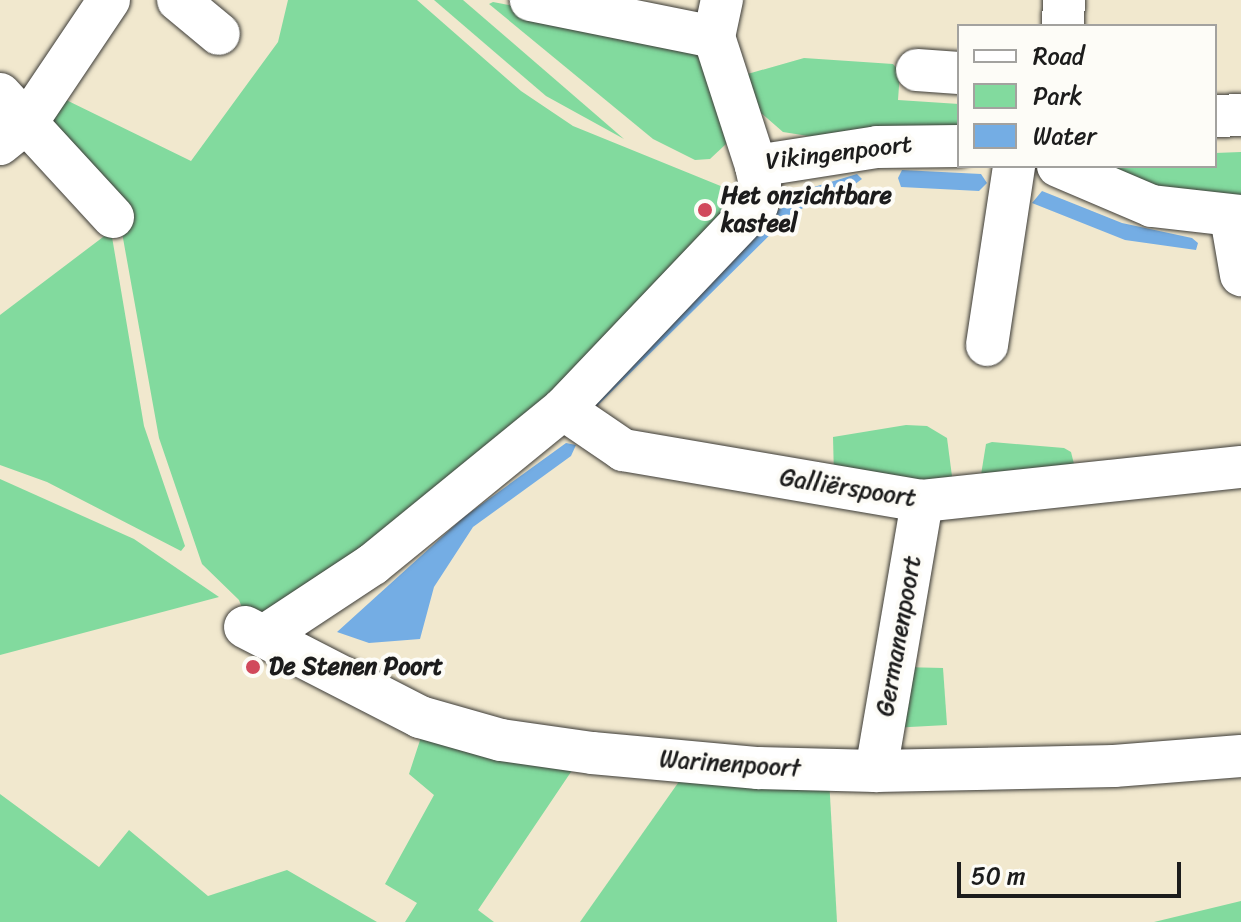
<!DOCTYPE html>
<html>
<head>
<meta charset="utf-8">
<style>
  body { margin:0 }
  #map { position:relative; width:1241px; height:922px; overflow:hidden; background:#f1e8ce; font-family:Sriracha,sans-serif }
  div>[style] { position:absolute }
  .green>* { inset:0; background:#82da9e }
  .water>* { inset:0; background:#74ade4 }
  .roads { filter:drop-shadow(0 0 2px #3c3b37) drop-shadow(0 0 2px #3c3b37) }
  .minor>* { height:42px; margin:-21px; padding:0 21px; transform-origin:21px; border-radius:21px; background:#fff }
  .dots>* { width:22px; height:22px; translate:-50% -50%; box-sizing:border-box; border:4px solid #fdfcf7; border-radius:50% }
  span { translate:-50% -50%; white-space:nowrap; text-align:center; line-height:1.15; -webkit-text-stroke:8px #fdfcf7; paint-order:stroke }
  .street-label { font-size:24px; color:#1c1c1c }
  .poi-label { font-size:24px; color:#1c1c1c; font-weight:700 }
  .left { translate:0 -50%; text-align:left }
  .legend { position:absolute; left:957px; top:24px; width:260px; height:144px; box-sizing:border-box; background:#fdfcf7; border:2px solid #a3a29f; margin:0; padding:10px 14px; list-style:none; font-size:24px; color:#1c1c1c }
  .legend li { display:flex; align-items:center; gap:16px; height:40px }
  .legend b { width:40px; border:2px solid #a3a29f }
  .scale { position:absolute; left:957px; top:862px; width:224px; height:36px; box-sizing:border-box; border:4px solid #1c1c1c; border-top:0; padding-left:10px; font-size:24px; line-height:28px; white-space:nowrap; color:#1c1c1c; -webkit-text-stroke:6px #fdfcf7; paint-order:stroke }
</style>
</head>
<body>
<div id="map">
  <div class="green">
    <div style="clip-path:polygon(288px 0,417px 0,521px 91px,573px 126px,728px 189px,736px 209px,555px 402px,357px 562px,247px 621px,239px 600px,202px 564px,159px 438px,119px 216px,44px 121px,58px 96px,191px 161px,278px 42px)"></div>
    <div style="clip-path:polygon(434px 0,463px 0,624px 139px,546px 96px)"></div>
    <div style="clip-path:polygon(493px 2px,695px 42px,729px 130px,726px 144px,710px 159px,695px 160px,653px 139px,489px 4px)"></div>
    <div style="clip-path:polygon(804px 58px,893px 64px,900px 72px,898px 100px,959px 104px,959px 129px,821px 138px,783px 132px,761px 113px,744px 75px)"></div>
    <div style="clip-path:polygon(1241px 152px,1241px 200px,1214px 203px,1081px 166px,1215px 166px,1215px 153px)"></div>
    <div style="clip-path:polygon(111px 231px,144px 426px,185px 546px,181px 551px,47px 482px,0 465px,0 315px)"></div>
    <div style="clip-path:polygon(906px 425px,927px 426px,947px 438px,953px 484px,834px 477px,833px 437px)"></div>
    <div style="clip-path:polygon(992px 442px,1064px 448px,1071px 452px,1076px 472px,980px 481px,986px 444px)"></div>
    <div style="clip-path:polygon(0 479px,134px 539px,219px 597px,0 655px)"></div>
    <div style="clip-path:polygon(902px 667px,943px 668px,947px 725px,891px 728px)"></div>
    <div style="clip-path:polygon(423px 731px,577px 763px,478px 910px,494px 922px,405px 922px,417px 903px,385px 884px,434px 795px,409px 774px)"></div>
    <div style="clip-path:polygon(685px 773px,829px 778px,837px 922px,580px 922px)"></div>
    <div style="clip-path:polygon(0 794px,99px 867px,129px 830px,208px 896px,287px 870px,377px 922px,0 922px)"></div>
    <div style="clip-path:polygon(1241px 901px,1241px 922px,1154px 922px)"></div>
  </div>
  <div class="water">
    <div style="clip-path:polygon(902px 170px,981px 174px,987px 183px,979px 191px,901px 187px,898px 178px)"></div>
    <div style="clip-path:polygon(857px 174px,862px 179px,851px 187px,792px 213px,596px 407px,588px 405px,783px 205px,804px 190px)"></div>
    <div style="clip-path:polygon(1042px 191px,1122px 223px,1192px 238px,1198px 243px,1196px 250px,1125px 240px,1032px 203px)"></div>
    <div style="clip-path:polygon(566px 443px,576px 445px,571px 456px,473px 527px,434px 587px,420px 639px,369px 643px,337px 632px,464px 517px)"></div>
  </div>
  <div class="roads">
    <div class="minor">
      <div style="left:178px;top:0;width:53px;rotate:39.7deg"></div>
      <div style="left:1063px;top:26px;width:26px;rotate:-88deg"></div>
      <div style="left:714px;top:37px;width:38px;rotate:-78deg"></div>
      <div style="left:917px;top:70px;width:42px;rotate:4.1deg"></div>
      <div style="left:0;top:94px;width:167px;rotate:47.4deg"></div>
      <div style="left:1215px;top:116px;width:26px;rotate:-2deg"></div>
      <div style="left:0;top:144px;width:35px;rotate:-39deg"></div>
      <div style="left:27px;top:122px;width:147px;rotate:-56.1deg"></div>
      <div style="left:756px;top:166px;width:122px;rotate:-8.9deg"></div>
      <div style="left:877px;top:147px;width:82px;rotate:-0.7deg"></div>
      <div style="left:1058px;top:166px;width:102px;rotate:23.1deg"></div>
      <div style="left:1152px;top:206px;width:90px;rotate:6.4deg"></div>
      <div style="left:1231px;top:217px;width:59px;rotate:80.2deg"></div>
      <div style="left:987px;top:345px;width:181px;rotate:-81.4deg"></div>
      <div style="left:563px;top:409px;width:73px;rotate:34.3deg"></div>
      <div style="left:623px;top:450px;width:303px;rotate:9.7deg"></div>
      <div style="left:922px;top:501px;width:321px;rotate:-6.1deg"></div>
      <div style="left:245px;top:627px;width:197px;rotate:27.2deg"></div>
      <div style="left:420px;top:717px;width:84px;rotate:15.9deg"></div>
      <div style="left:501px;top:740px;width:92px;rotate:8.1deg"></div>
      <div style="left:592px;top:753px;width:167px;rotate:5.2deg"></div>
      <div style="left:758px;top:768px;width:118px;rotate:1.5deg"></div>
      <div style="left:876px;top:771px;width:238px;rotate:-1.2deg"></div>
      <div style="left:1114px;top:766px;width:127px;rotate:-4.5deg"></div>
      <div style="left:267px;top:634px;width:127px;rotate:-33.4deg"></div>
      <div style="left:373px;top:564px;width:245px;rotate:-39.2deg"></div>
      <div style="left:563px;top:409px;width:282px;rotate:-46.4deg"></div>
      <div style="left:757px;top:205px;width:20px;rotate:-81deg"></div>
      <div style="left:760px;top:185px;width:19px;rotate:-102deg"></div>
      <div style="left:756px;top:166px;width:136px;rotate:-108deg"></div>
      <div style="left:714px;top:37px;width:187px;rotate:-168.6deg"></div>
      <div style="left:876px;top:771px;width:274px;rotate:-80.3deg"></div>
    </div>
  </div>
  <div class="dots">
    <div style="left:705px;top:210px;background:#d1495b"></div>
    <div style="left:253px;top:667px;background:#d1495b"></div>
  </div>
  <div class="street-label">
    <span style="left:839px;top:153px;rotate:-7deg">Vikingenpoort</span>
    <span style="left:848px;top:488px;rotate:9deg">Galliërspoort</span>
    <span style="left:899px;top:636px;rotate:-80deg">Germanenpoort</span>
    <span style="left:730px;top:764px;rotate:4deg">Warinenpoort</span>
  </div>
  <div class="poi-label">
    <span class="left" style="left:721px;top:210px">Het onzichtbare<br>kasteel</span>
    <span class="left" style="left:269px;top:667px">De Stenen Poort</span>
  </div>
  <ul class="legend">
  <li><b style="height:10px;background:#fff"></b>Road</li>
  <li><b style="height:22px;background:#82da9e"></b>Park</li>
  <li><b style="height:22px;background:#74ade4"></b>Water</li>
  </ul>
  <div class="scale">50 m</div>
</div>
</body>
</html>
